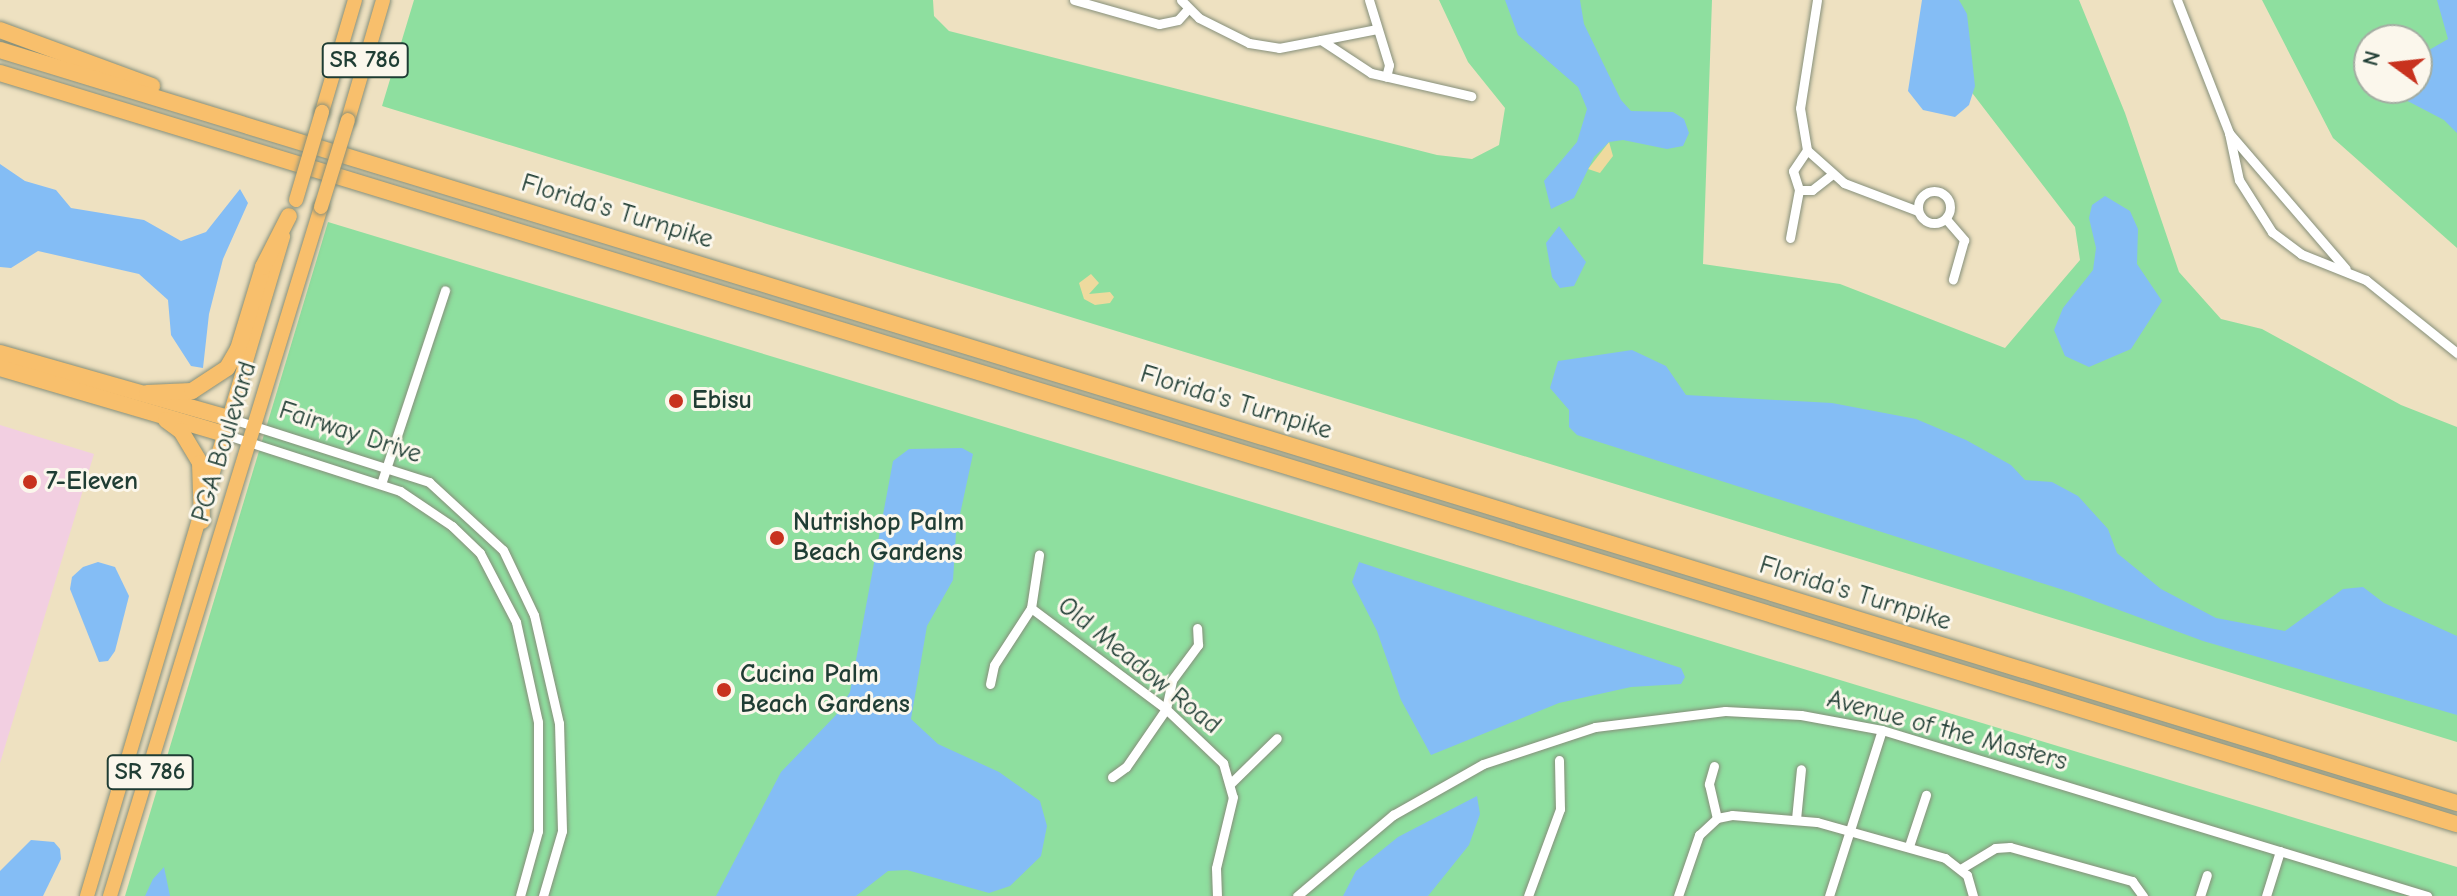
<!DOCTYPE html>
<html>
<head>
<meta charset="utf-8">
<style>
  body { margin:0 }
  #map { position:relative; width:2457px; height:896px; overflow:hidden; background:#eee1c1; font-family:"Comic Neue",sans-serif }
  div>[style] { position:absolute }
  .built>* { inset:0; background:#f2cfe1 }
  .green>* { inset:0; background:#8edf9f }
  .sand>* { inset:0; background:#eeda9e }
  .water>* { inset:0; background:#84bdf5 }
  .roads { filter:drop-shadow(0 0 2px #868f7a) drop-shadow(0 0 2px #868f7a) }
  .street>* { height:9px; margin:-4.5px; padding:0 4.5px; transform-origin:4.5px; border-radius:4.5px; background:#fff }
  .street>.ring { margin:-4.5px; padding:0; box-sizing:content-box; background:none; border:9px solid #fff; border-radius:50% }
  .primary>* { height:14px; margin:-7px; padding:0 7px; transform-origin:7px; border-radius:7px; background:#f8bf6c }
  .highway>* { height:16px; margin:-8px; padding:0 8px; transform-origin:8px; border-radius:8px; background:#f8bf6c }
  .bridges { filter:drop-shadow(0 0 2px #868f7a) drop-shadow(0 0 2px #868f7a) }
  .primary-bridge>* { height:14px; margin:-7px; padding:0 7px; transform-origin:7px; border-radius:7px; background:#f8bf6c }
  .dots>* { width:22px; height:22px; translate:-50% -50%; box-sizing:border-box; border:4px solid #fbf7ec; border-radius:50% }
  span { translate:-50% -50%; white-space:nowrap; text-align:center; line-height:1.15; -webkit-text-stroke:6px #fbf7ec; paint-order:stroke }
  .shield-label span { padding:2px 6px; background:#fbf7ec; border:2px solid; border-radius:6px; -webkit-text-stroke-width:0 }
  .shield-label { font-size:24px; color:#1f3d34; font-weight:700 }
  .street-label { font-size:26px; color:#1f3d34 }
  .poi-label { font-size:26px; color:#1f3d34; font-weight:700 }
  .left { translate:0 -50%; text-align:left }
  .north { position:absolute; left:2353px; top:24px; width:80px; height:80px; box-sizing:border-box; background:#fbf7ec; border:2px solid #a3ada2; border-radius:50%; rotate:285deg; font-size:22px; font-weight:700; line-height:32px; text-align:center; color:#1f3d34 }
  .north::after { content:''; display:block; margin:auto; width:28px; height:36px; background:#c8321e; clip-path:polygon(50% 0,100% 100%,50% 72%,0 100%) }
</style>
</head>
<body>
<div id="map">
  <div class="built">
    <div style="clip-path:polygon(0 425px,94px 454px,0 763px)"></div>
  </div>
  <div class="green">
    <div style="clip-path:polygon(414px 0,933px 0,934px 16px,949px 31px,1437px 155px,1472px 159px,1499px 145px,1505px 108px,1468px 62px,1439px 0,1712px 0,1703px 264px,1840px 284px,2005px 348px,2080px 260px,2075px 227px,1953px 68px,1929px 0,2079px 0,2125px 113px,2179px 272px,2221px 319px,2262px 329px,2401px 405px,2457px 427px,2457px 742px,382px 106px)"></div>
    <div style="clip-path:polygon(evenodd,2262px 0,2457px 0,2457px 248px,2333px 138px,2262px 0,2369px 40px,2417px 40px,2417px 88px,2369px 88px,2369px 40px)"></div>
    <div style="clip-path:polygon(328px 222px,2457px 867px,2457px 896px,125px 896px)"></div>
  </div>
  <div class="sand">
    <div style="clip-path:polygon(1609px 142px,1613px 156px,1600px 173px,1588px 169px)"></div>
    <div style="clip-path:polygon(1091px 274px,1099px 283px,1089px 294px,1110px 292px,1114px 297px,1110px 303px,1095px 305px,1084px 299px,1079px 283px)"></div>
  </div>
  <div class="water">
    <div style="clip-path:polygon(1505px 0,1580px 0,1584px 24px,1621px 100px,1631px 111px,1673px 112px,1684px 119px,1689px 133px,1683px 146px,1667px 149px,1623px 140px,1609px 142px,1594px 157px,1574px 198px,1551px 209px,1544px 181px,1577px 142px,1587px 109px,1578px 87px,1518px 35px)"></div>
    <div style="clip-path:polygon(1922px 0,1959px 0,1967px 14px,1975px 86px,1969px 105px,1955px 117px,1923px 110px,1908px 91px)"></div>
    <div style="clip-path:polygon(2437px 0,2457px 0,2457px 133px,2444px 120px,2398px 96px,2395px 88px,2417px 88px,2417px 57px,2448px 39px)"></div>
    <div style="clip-path:polygon(0 164px,25px 181px,56px 190px,71px 208px,144px 220px,181px 241px,206px 232px,240px 189px,248px 203px,223px 259px,209px 314px,203px 368px,191px 366px,171px 335px,168px 300px,139px 274px,38px 251px,11px 268px,0 267px)"></div>
    <div style="clip-path:polygon(2105px 196px,2130px 211px,2138px 229px,2137px 264px,2162px 301px,2131px 349px,2089px 367px,2065px 356px,2054px 330px,2063px 308px,2093px 270px,2096px 248px,2089px 218px,2092px 205px)"></div>
    <div style="clip-path:polygon(1559px 226px,1586px 262px,1574px 286px,1560px 288px,1552px 277px,1546px 243px)"></div>
    <div style="clip-path:polygon(1632px 350px,1666px 366px,1686px 395px,1832px 403px,1916px 419px,1966px 440px,2011px 465px,2025px 480px,2052px 482px,2078px 496px,2108px 529px,2117px 553px,2161px 589px,2216px 618px,2285px 631px,2343px 589px,2363px 587px,2384px 603px,2457px 636px,2457px 715px,2203px 641px,2073px 593px,1577px 435px,1569px 427px,1569px 410px,1550px 388px,1558px 361px)"></div>
    <div style="clip-path:polygon(962px 448px,973px 454px,956px 533px,953px 580px,927px 626px,911px 719px,938px 744px,999px 772px,1040px 801px,1047px 826px,1041px 856px,1010px 886px,989px 893px,907px 870px,888px 871px,856px 896px,716px 896px,781px 772px,836px 715px,850px 692px,893px 461px,909px 449px)"></div>
    <div style="clip-path:polygon(98px 562px,115px 567px,129px 596px,115px 651px,108px 661px,99px 662px,70px 589px,72px 577px,83px 567px)"></div>
    <div style="clip-path:polygon(1359px 562px,1681px 668px,1685px 677px,1681px 684px,1631px 687px,1559px 703px,1431px 755px,1401px 700px,1377px 631px,1352px 582px)"></div>
    <div style="clip-path:polygon(1477px 796px,1480px 814px,1469px 845px,1428px 896px,1343px 896px,1356px 871px,1398px 837px)"></div>
    <div style="clip-path:polygon(31px 840px,54px 842px,60px 849px,61px 859px,43px 896px,0 896px,0 871px)"></div>
    <div style="clip-path:polygon(164px 867px,170px 896px,145px 896px,153px 879px)"></div>
  </div>
  <div class="roads">
    <div class="street">
      <div style="left:1074px;top:0;width:88px;rotate:15.8deg"></div>
      <div style="left:1159px;top:24px;width:19px;rotate:-12deg"></div>
      <div style="left:1178px;top:20px;width:15px;rotate:-48deg"></div>
      <div style="left:1181px;top:0;width:25px;rotate:45deg"></div>
      <div style="left:1199px;top:18px;width:56px;rotate:26.6deg"></div>
      <div style="left:1249px;top:43px;width:30px;rotate:9deg"></div>
      <div style="left:1279px;top:48px;width:43px;rotate:-10.8deg"></div>
      <div style="left:1321px;top:40px;width:60px;rotate:33.4deg"></div>
      <div style="left:1371px;top:73px;width:103px;rotate:13deg"></div>
      <div style="left:1369px;top:0;width:68px;rotate:72.9deg"></div>
      <div style="left:1389px;top:65px;width:12px;rotate:104deg"></div>
      <div style="left:1817px;top:0;width:109px;rotate:98.9deg"></div>
      <div style="left:1800px;top:108px;width:43px;rotate:80.5deg"></div>
      <div style="left:1807px;top:150px;width:50px;rotate:41.7deg"></div>
      <div style="left:1844px;top:183px;width:79px;rotate:20.7deg"></div>
      <div style="left:2177px;top:0;width:143px;rotate:68.6deg"></div>
      <div style="left:2229px;top:133px;width:179px;rotate:49.3deg"></div>
      <div style="left:1321px;top:40px;width:57px;rotate:-11.1deg"></div>
      <div style="left:2229px;top:133px;width:48px;rotate:78deg"></div>
      <div style="left:2239px;top:180px;width:62px;rotate:57.6deg"></div>
      <div style="left:2272px;top:232px;width:36px;rotate:37deg"></div>
      <div style="left:2301px;top:254px;width:70px;rotate:21.8deg"></div>
      <div style="left:2366px;top:280px;width:117px;rotate:38.7deg"></div>
      <div style="left:1807px;top:150px;width:25px;rotate:124deg"></div>
      <div style="left:1793px;top:171px;width:20px;rotate:72deg"></div>
      <div style="left:1799px;top:190px;width:13px"></div>
      <div style="left:1812px;top:190px;width:24px;rotate:-38deg"></div>
      <div class="ring" style="left:1918px;top:191px;width:23px;height:23px"></div>
      <div style="left:1946px;top:219px;width:28px;rotate:49deg"></div>
      <div style="left:1964px;top:240px;width:41px;rotate:105.8deg"></div>
      <div style="left:1790px;top:238px;width:49px;rotate:-79.4deg"></div>
      <div style="left:232px;top:419px;width:207px;rotate:17.7deg"></div>
      <div style="left:429px;top:482px;width:100px;rotate:42.6deg"></div>
      <div style="left:503px;top:550px;width:72px;rotate:64.5deg"></div>
      <div style="left:534px;top:615px;width:111px;rotate:77deg"></div>
      <div style="left:559px;top:723px;width:108px;rotate:88.4deg"></div>
      <div style="left:562px;top:831px;width:68px;rotate:106.3deg"></div>
      <div style="left:227px;top:435px;width:182px;rotate:17.9deg"></div>
      <div style="left:400px;top:491px;width:63px;rotate:33.9deg"></div>
      <div style="left:452px;top:526px;width:39px;rotate:44deg"></div>
      <div style="left:480px;top:553px;width:78px;rotate:62.4deg"></div>
      <div style="left:516px;top:622px;width:102px;rotate:77.6deg"></div>
      <div style="left:538px;top:722px;width:109px;rotate:90deg"></div>
      <div style="left:538px;top:831px;width:67px;rotate:105.5deg"></div>
      <div style="left:381px;top:484px;width:204px;rotate:-71.7deg"></div>
      <div style="left:1031px;top:608px;width:169px;rotate:36.8deg"></div>
      <div style="left:1166px;top:709px;width:79px;rotate:43.5deg"></div>
      <div style="left:1223px;top:763px;width:35px;rotate:74deg"></div>
      <div style="left:1233px;top:797px;width:73px;rotate:103.5deg"></div>
      <div style="left:1216px;top:868px;width:28px;rotate:88deg"></div>
      <div style="left:990px;top:684px;width:19px;rotate:-78deg"></div>
      <div style="left:994px;top:665px;width:68px;rotate:-57deg"></div>
      <div style="left:1031px;top:608px;width:54px;rotate:-81.4deg"></div>
      <div style="left:1714px;top:766px;width:19px;rotate:106deg"></div>
      <div style="left:1709px;top:784px;width:35px;rotate:77deg"></div>
      <div style="left:1112px;top:777px;width:17px;rotate:-36deg"></div>
      <div style="left:1126px;top:767px;width:70px;rotate:-55.4deg"></div>
      <div style="left:1166px;top:709px;width:30px;rotate:-78deg"></div>
      <div style="left:1172px;top:680px;width:44px;rotate:-53.4deg"></div>
      <div style="left:1198px;top:645px;width:17px;rotate:-93deg"></div>
      <div style="left:1231px;top:783px;width:64px;rotate:-44.4deg"></div>
      <div style="left:1796px;top:819px;width:50px;rotate:-84.3deg"></div>
      <div style="left:1909px;top:846px;width:54px;rotate:-71.6deg"></div>
      <div style="left:1962px;top:868px;width:39px;rotate:-31deg"></div>
      <div style="left:1995px;top:848px;width:15px;rotate:-4deg"></div>
      <div style="left:2010px;top:847px;width:127px;rotate:15.6deg"></div>
      <div style="left:2132px;top:881px;width:19px;rotate:54deg"></div>
      <div style="left:1297px;top:896px;width:126px;rotate:-40.2deg"></div>
      <div style="left:1393px;top:815px;width:103px;rotate:-29.5deg"></div>
      <div style="left:1483px;top:764px;width:118px;rotate:-18.3deg"></div>
      <div style="left:1595px;top:727px;width:131px;rotate:-7deg"></div>
      <div style="left:1725px;top:711px;width:76px;rotate:3deg"></div>
      <div style="left:1801px;top:715px;width:82px;rotate:10.5deg"></div>
      <div style="left:1882px;top:730px;width:570px;rotate:16.94deg"></div>
      <div style="left:1528px;top:896px;width:93px;rotate:-69.8deg"></div>
      <div style="left:1560px;top:809px;width:49px;rotate:-91.2deg"></div>
      <div style="left:1678px;top:896px;width:65px;rotate:-71deg"></div>
      <div style="left:1699px;top:835px;width:25px;rotate:-43deg"></div>
      <div style="left:1717px;top:818px;width:15px;rotate:-11deg"></div>
      <div style="left:1732px;top:815px;width:85px;rotate:4.7deg"></div>
      <div style="left:1817px;top:822px;width:133px;rotate:15.7deg"></div>
      <div style="left:1945px;top:858px;width:28px;rotate:38deg"></div>
      <div style="left:1967px;top:875px;width:22px;rotate:74deg"></div>
      <div style="left:1829px;top:896px;width:174px;rotate:-72.3deg"></div>
      <div style="left:2200px;top:896px;width:22px;rotate:-72deg"></div>
      <div style="left:2266px;top:896px;width:47px;rotate:-72.7deg"></div>
    </div>
    <div class="primary">
      <div style="left:322px;top:112px;width:117px;rotate:-73.6deg"></div>
      <div style="left:348px;top:120px;width:125px;rotate:-73.7deg"></div>
      <div style="left:87px;top:896px;width:688px;rotate:-73.44deg"></div>
      <div style="left:110px;top:896px;width:721px;rotate:-72.97deg"></div>
    </div>
    <div class="highway">
      <div style="left:0;top:30px;width:162px;rotate:20.2deg"></div>
      <div style="left:0;top:50px;width:2570px;rotate:17.04deg"></div>
      <div style="left:0;top:73px;width:2569px;rotate:17deg"></div>
      <div style="left:0;top:353px;width:241px;rotate:15.9deg"></div>
      <div style="left:0;top:368px;width:237px;rotate:16.4deg"></div>
      <div style="left:147px;top:393px;width:45px;rotate:-2.5deg"></div>
      <div style="left:192px;top:391px;width:42px;rotate:-33.3deg"></div>
      <div style="left:227px;top:368px;width:22px;rotate:-60deg"></div>
      <div style="left:238px;top:349px;width:86px;rotate:-73deg"></div>
      <div style="left:263px;top:267px;width:57px;rotate:-63deg"></div>
      <div style="left:166px;top:420px;width:19px;rotate:36deg"></div>
      <div style="left:181px;top:431px;width:37px;rotate:59deg"></div>
      <div style="left:200px;top:463px;width:58px;rotate:88deg"></div>
    </div>
  </div>
  <div class="bridges">
    <div class="primary-bridge">
      <div style="left:296px;top:200px;width:92px;rotate:-73.5deg"></div>
      <div style="left:321px;top:207px;width:91px;rotate:-72.8deg"></div>
    </div>
  </div>
  <div class="dots">
    <div style="left:676px;top:401px;background:#c8321e"></div>
    <div style="left:30px;top:482px;background:#c8321e"></div>
    <div style="left:777px;top:538px;background:#c8321e"></div>
    <div style="left:724px;top:690px;background:#c8321e"></div>
  </div>
  <div class="shield-label">
    <span style="left:365px;top:60px">SR 786</span>
    <span style="left:150px;top:772px">SR 786</span>
  </div>
  <div class="street-label">
    <span style="left:617px;top:212px;rotate:17deg">Florida's Turnpike</span>
    <span style="left:1236px;top:403px;rotate:17deg">Florida's Turnpike</span>
    <span style="left:350px;top:433px;rotate:18deg">Fairway Drive</span>
    <span style="left:225px;top:442px;rotate:-73deg">PGA Boulevard</span>
    <span style="left:1855px;top:594px;rotate:17deg">Florida's Turnpike</span>
    <span style="left:1139px;top:666px;rotate:39deg">Old Meadow Road</span>
    <span style="left:1947px;top:731px;rotate:15deg">Avenue of the Masters</span>
  </div>
  <div class="poi-label">
    <span class="left" style="left:692px;top:401px">Ebisu</span>
    <span class="left" style="left:46px;top:482px">7-Eleven</span>
    <span class="left" style="left:793px;top:538px">Nutrishop Palm<br>Beach Gardens</span>
    <span class="left" style="left:740px;top:690px">Cucina Palm<br>Beach Gardens</span>
  </div>
  <div class="north">N</div>
</div>
</body>
</html>
